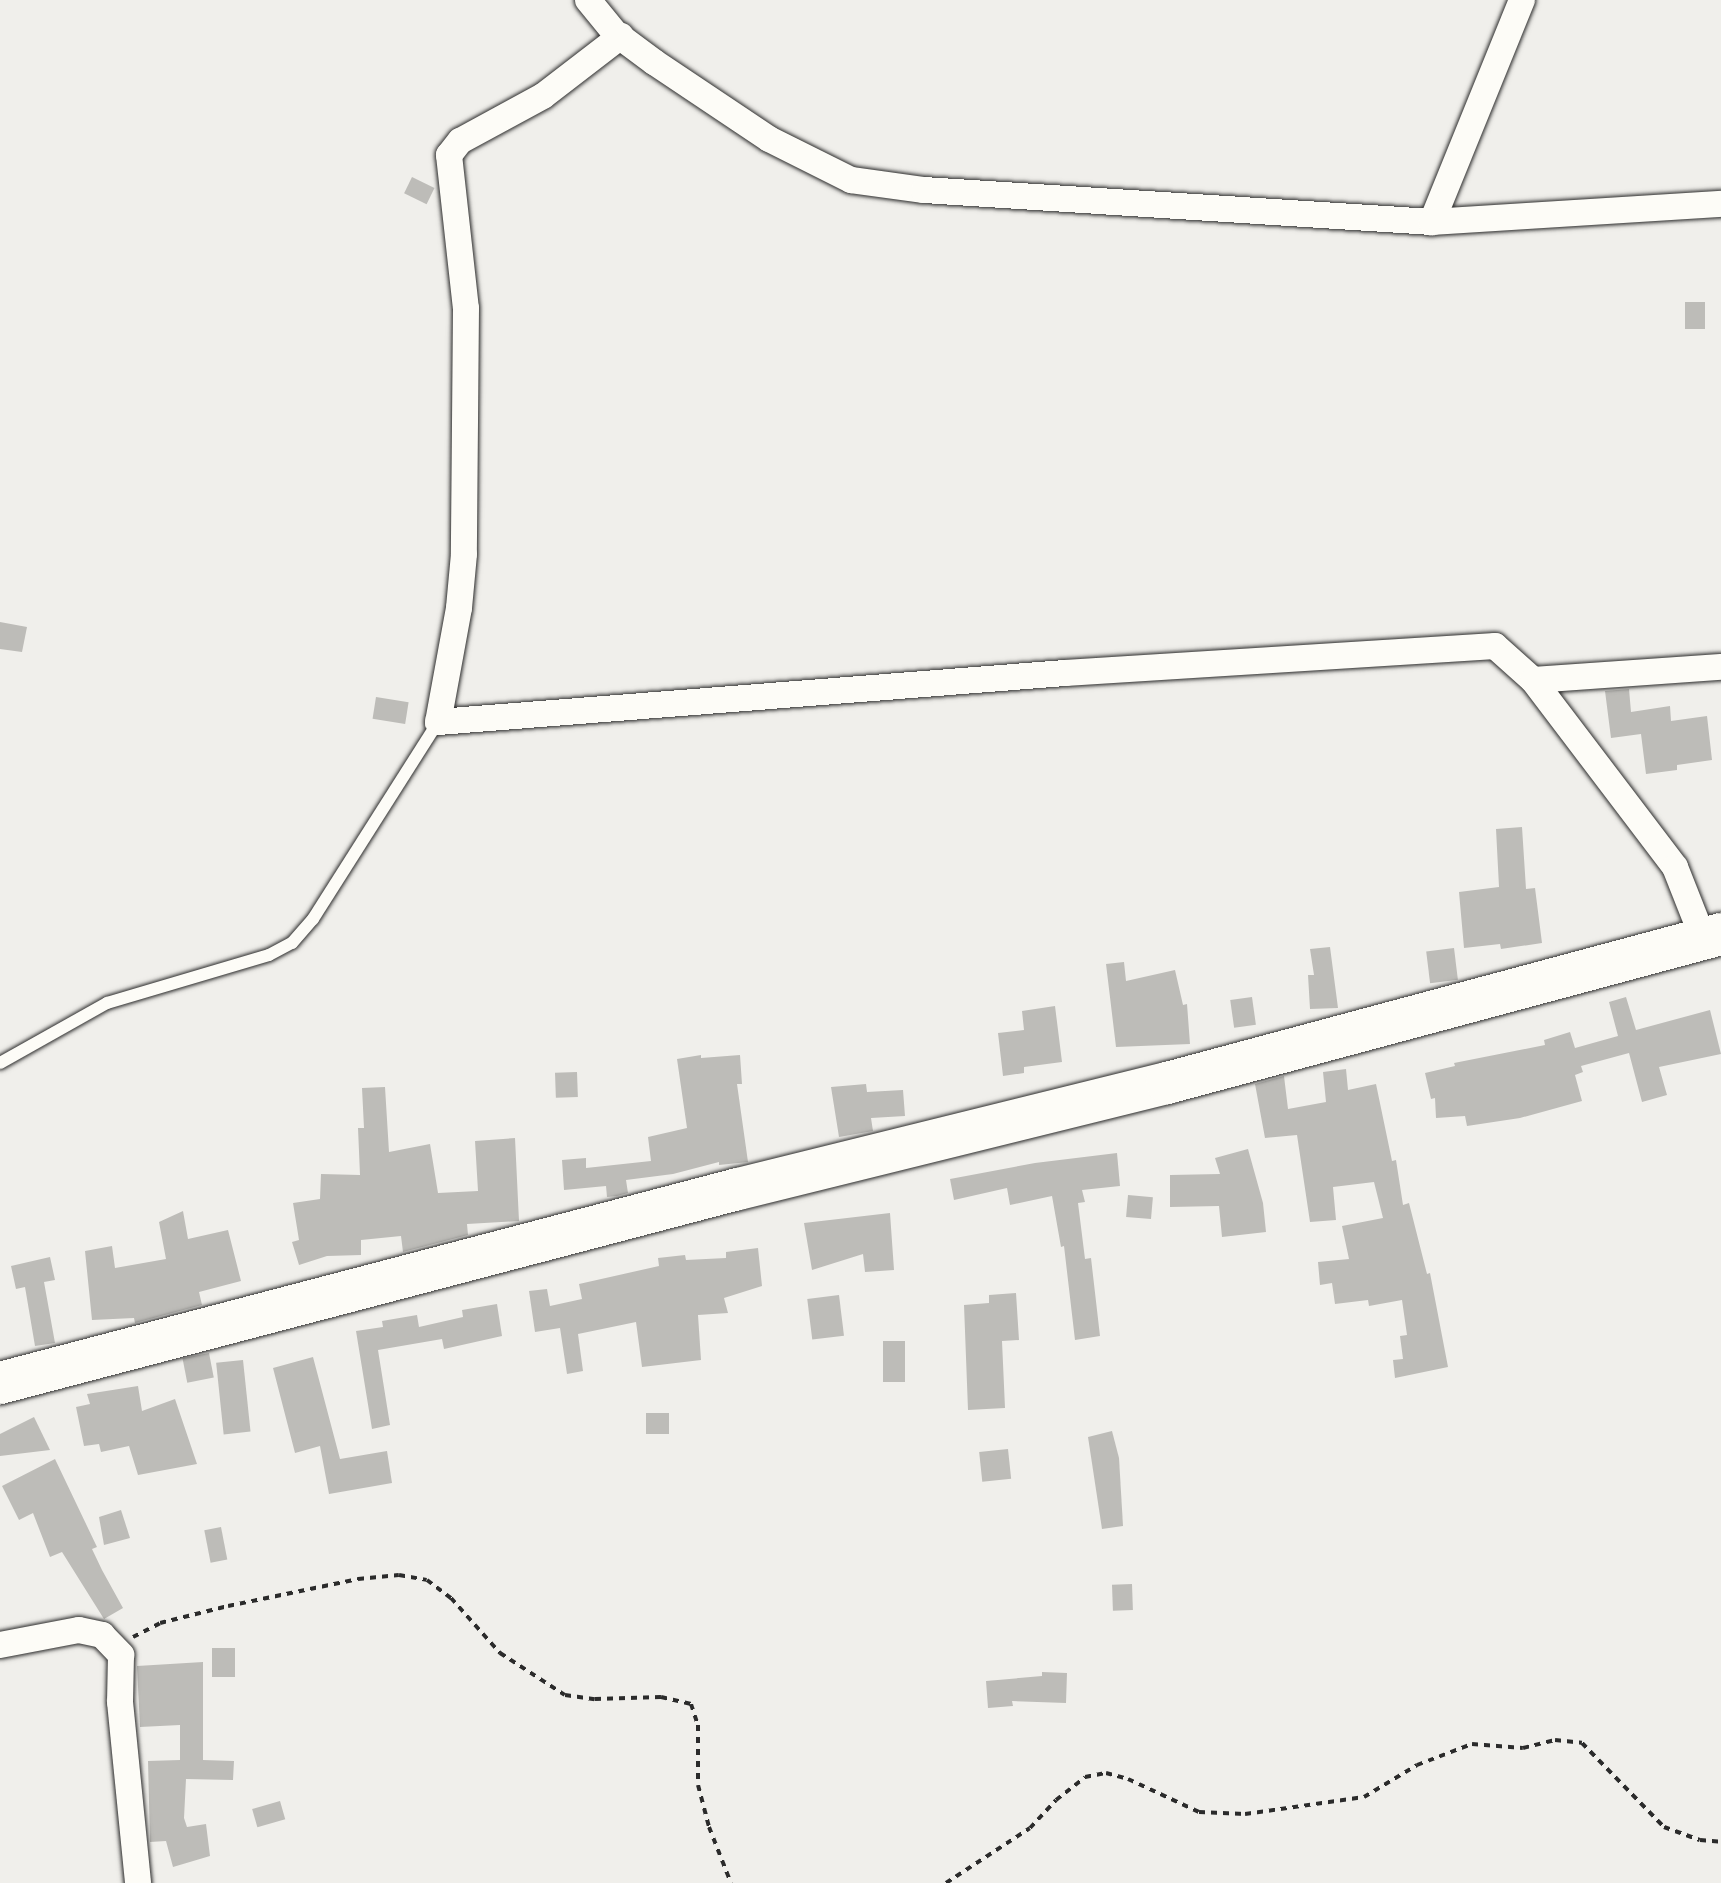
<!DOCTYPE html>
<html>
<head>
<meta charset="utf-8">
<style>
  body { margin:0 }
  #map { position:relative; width:1721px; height:1883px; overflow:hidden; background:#f0efeb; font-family:Mynerve,sans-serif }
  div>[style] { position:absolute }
  .building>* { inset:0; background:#bdbcb8; transform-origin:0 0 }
  .path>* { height:4px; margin-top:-2px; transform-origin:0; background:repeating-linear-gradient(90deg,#2b2b2b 0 6px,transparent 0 12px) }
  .roads { filter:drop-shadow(0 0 2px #2b2b2b) drop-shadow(0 0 2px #2b2b2b) }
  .service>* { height:12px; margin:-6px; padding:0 6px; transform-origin:6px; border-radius:6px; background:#fdfcf7 }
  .minor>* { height:26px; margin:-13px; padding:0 13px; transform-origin:13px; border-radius:13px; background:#fdfcf7 }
  .trunk>* { height:42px; margin:-21px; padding:0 21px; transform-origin:21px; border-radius:21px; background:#fdfcf7 }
  span { translate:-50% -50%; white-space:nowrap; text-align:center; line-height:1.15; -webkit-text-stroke:6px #fdfcf7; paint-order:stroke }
</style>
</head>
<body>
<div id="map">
  <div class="building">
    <div style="left:412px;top:177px;width:25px;height:18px;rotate:26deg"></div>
    <div style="left:1685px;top:302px;width:20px;height:27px"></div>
    <div style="clip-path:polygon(0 622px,27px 627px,22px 652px,0 649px)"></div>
    <div style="clip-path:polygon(1629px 689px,1631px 712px,1670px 706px,1671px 721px,1707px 716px,1712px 760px,1677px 765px,1677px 770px,1646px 774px,1641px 734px,1611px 738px,1605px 691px)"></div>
    <div style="left:376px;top:697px;width:33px;height:22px;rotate:9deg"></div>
    <div style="clip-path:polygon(1522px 827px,1526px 889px,1535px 888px,1542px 943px,1501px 949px,1500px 944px,1464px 948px,1459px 892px,1499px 887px,1496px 829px)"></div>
    <div style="clip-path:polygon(1330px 947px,1338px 1008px,1310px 1009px,1308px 975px,1314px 975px,1310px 949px)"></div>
    <div style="left:1454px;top:948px;width:32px;height:28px;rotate:83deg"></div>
    <div style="clip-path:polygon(1124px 962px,1126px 981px,1175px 970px,1183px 1005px,1187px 1004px,1190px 1044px,1116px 1047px,1106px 964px)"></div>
    <div style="left:1252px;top:997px;width:28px;height:22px;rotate:82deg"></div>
    <div style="clip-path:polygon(1626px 997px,1636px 1030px,1710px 1010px,1721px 1054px,1659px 1067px,1667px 1095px,1642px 1102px,1629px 1053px,1581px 1066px,1583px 1072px,1575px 1075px,1582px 1101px,1520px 1118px,1467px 1126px,1465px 1116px,1436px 1118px,1435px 1098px,1431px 1099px,1425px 1073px,1455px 1066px,1454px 1063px,1545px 1045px,1544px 1040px,1570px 1032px,1575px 1048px,1618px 1036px,1609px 1002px)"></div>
    <div style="clip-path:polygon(1055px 1006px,1062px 1062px,1024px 1067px,1024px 1073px,1003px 1076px,998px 1033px,1024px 1030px,1022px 1011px)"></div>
    <div style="clip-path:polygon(701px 1055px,701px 1058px,740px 1055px,742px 1084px,737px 1084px,748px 1162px,719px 1165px,719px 1162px,673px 1174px,626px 1180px,628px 1193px,617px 1196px,607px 1197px,606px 1186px,564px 1190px,562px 1160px,586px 1158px,586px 1168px,651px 1161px,648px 1137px,687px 1128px,677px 1059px)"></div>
    <div style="clip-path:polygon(1346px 1069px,1348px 1090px,1376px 1084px,1392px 1161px,1396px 1160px,1403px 1205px,1409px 1203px,1427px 1274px,1430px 1273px,1448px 1367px,1395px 1378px,1393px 1360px,1403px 1359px,1400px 1336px,1407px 1335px,1402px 1300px,1369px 1306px,1368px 1300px,1335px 1304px,1332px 1283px,1320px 1285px,1318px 1262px,1349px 1259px,1342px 1226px,1383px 1218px,1374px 1182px,1333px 1187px,1336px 1220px,1310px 1222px,1297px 1135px,1265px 1138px,1255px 1084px,1284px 1076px,1288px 1109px,1326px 1102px,1323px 1072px)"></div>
    <div style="left:577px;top:1072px;width:25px;height:22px;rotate:88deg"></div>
    <div style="clip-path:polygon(866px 1084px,867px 1092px,903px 1090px,905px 1116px,871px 1118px,873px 1131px,839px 1137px,831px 1087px)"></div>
    <div style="clip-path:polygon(385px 1087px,389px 1152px,430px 1144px,438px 1193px,478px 1191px,475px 1141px,515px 1138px,519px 1221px,467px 1224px,468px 1235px,403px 1252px,401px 1236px,361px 1240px,361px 1255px,327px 1256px,299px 1265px,292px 1242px,299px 1240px,293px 1203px,320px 1199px,321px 1174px,360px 1175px,358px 1128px,364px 1128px,362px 1088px)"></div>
    <div style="clip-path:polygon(1248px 1149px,1263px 1203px,1266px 1232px,1222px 1237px,1219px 1206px,1170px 1207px,1170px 1175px,1220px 1174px,1215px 1158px)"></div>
    <div style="clip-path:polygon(1117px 1153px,1120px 1186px,1082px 1190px,1085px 1202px,1078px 1203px,1085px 1259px,1091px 1258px,1100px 1336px,1075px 1340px,1064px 1246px,1061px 1247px,1052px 1196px,1010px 1205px,1007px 1188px,954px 1200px,950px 1179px,1035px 1163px)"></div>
    <div style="left:1128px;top:1195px;width:25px;height:22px;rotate:5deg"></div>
    <div style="clip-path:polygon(183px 1211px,188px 1239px,228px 1230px,241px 1281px,199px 1292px,202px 1305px,135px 1323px,134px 1318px,92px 1320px,85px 1251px,112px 1246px,115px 1268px,166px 1259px,159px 1222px)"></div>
    <div style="clip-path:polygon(890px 1213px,894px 1270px,865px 1272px,863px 1254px,812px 1270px,804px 1223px)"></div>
    <div style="clip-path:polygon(758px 1248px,762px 1286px,724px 1298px,728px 1313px,698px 1315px,701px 1360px,642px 1367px,636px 1322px,578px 1334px,583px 1371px,567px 1374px,560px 1328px,535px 1332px,529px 1291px,547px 1289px,550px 1306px,582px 1299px,579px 1284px,659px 1266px,658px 1258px,685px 1255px,686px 1260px,726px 1258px,726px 1252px)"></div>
    <div style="clip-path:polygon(50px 1257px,55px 1280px,44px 1282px,55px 1343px,35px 1346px,25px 1287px,16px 1289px,11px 1266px)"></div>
    <div style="clip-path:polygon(1016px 1293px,1019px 1340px,1002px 1341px,1005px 1408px,968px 1410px,964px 1305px,989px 1303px,989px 1295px)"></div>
    <div style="left:839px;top:1295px;width:41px;height:32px;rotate:83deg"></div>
    <div style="clip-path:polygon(497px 1304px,502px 1336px,444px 1349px,442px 1339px,378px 1350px,390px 1425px,372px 1429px,356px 1331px,383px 1327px,382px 1321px,417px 1315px,419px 1327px,463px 1317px,462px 1310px)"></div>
    <div style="left:883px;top:1341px;width:22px;height:41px"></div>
    <div style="left:209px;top:1353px;width:25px;height:27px;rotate:79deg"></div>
    <div style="clip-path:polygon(313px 1357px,340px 1459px,387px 1451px,392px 1483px,329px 1494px,320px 1446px,295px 1453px,273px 1368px)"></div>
    <div style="left:243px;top:1360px;width:72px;height:27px;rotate:84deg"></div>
    <div style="clip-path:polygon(138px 1386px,142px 1411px,175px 1399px,197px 1464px,138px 1475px,129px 1446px,101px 1452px,99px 1444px,84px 1446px,76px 1407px,90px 1404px,87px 1394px)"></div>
    <div style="left:646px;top:1413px;width:23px;height:21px"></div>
    <div style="clip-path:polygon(34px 1417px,50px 1450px,0 1456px,0 1434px)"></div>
    <div style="clip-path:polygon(1112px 1431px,1119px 1458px,1123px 1526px,1102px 1529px,1088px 1437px)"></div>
    <div style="left:1008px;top:1449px;width:30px;height:29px;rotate:84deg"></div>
    <div style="clip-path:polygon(55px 1459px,97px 1547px,92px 1549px,102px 1570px,123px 1608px,104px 1619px,62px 1552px,50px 1557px,33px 1513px,19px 1520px,2px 1486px)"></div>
    <div style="clip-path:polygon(121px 1510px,130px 1538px,104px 1545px,99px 1517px)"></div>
    <div style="left:221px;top:1527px;width:33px;height:17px;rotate:79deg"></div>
    <div style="left:1132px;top:1584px;width:26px;height:20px;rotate:88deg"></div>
    <div style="left:235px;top:1648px;width:29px;height:23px;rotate:90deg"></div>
    <div style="clip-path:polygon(203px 1662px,203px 1760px,234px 1761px,233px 1780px,186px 1779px,184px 1818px,187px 1827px,206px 1824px,210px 1856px,173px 1867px,166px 1841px,150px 1842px,148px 1761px,180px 1760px,180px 1725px,140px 1727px,137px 1666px)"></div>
    <div style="clip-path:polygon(1042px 1672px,1067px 1673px,1066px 1703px,1012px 1701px,1013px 1706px,988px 1708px,986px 1681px,1042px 1676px)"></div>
    <div style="left:280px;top:1801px;width:19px;height:29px;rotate:74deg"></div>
  </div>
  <div class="path">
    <div style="left:133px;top:1637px;width:30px;rotate:-27deg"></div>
    <div style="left:160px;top:1623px;width:70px;rotate:-14deg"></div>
    <div style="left:228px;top:1606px;width:133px;rotate:-11.7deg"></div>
    <div style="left:358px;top:1579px;width:41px;rotate:-5.6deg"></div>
    <div style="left:399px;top:1575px;width:28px;rotate:10deg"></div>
    <div style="left:427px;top:1580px;width:30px;rotate:37deg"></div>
    <div style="left:451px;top:1598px;width:74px;rotate:48.3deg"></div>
    <div style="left:500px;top:1653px;width:77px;rotate:32.9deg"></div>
    <div style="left:565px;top:1695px;width:30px;rotate:8deg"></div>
    <div style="left:595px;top:1699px;width:66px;rotate:-1.7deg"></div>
    <div style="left:661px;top:1697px;width:31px;rotate:13deg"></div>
    <div style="left:691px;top:1704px;width:22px;rotate:72deg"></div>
    <div style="left:698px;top:1725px;width:60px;rotate:90deg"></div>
    <div style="left:698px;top:1785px;width:43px;rotate:75.3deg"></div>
    <div style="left:709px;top:1827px;width:60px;rotate:68.6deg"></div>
    <div style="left:946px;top:1883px;width:100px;rotate:-33.2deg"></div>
    <div style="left:1030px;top:1828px;width:38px;rotate:-47deg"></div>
    <div style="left:1056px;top:1800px;width:37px;rotate:-38deg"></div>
    <div style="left:1085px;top:1777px;width:21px;rotate:-11deg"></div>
    <div style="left:1106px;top:1773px;width:23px;rotate:15deg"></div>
    <div style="left:1128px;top:1779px;width:78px;rotate:24.9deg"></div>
    <div style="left:1199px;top:1812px;width:46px;rotate:2.5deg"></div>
    <div style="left:1245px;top:1814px;width:120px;rotate:-8.1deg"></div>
    <div style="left:1364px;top:1797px;width:62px;rotate:-31.1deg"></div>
    <div style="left:1417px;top:1765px;width:59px;rotate:-20.9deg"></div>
    <div style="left:1472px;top:1744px;width:51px;rotate:4.5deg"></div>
    <div style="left:1523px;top:1748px;width:33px;rotate:-14deg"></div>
    <div style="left:1555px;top:1740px;width:27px;rotate:6deg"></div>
    <div style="left:1582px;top:1743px;width:117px;rotate:45.7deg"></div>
    <div style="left:1664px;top:1827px;width:38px;rotate:20deg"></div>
    <div style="left:1700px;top:1840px;width:21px;rotate:5deg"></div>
  </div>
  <div class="roads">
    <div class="service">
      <div style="left:0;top:1063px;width:123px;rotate:-29.3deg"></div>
      <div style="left:107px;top:1003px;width:169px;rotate:-16.5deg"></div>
      <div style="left:269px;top:955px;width:26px;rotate:-28deg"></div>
      <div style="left:292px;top:943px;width:32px;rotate:-49deg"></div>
      <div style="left:313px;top:919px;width:233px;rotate:-57.6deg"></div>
    </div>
    <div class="minor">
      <div style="left:588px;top:0;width:43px;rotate:50.7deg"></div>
      <div style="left:615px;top:33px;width:49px;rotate:36.6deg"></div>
      <div style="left:654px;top:62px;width:138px;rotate:33.8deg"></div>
      <div style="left:769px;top:139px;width:92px;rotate:26.6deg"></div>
      <div style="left:851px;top:180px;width:74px;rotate:7.8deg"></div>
      <div style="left:924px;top:190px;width:509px;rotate:3.6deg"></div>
      <div style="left:1522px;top:0;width:240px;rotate:112.1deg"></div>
      <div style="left:1432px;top:222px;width:290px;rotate:-3.6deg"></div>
      <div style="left:621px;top:36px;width:98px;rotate:142.4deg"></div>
      <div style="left:543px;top:96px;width:94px;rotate:151.5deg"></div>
      <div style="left:460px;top:141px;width:18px;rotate:128deg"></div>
      <div style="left:449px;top:155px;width:154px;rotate:83.7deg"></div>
      <div style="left:466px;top:308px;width:246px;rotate:90.5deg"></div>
      <div style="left:464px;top:554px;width:54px;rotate:95.3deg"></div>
      <div style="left:459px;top:608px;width:116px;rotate:100.4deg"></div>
      <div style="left:438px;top:722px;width:629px;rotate:-4.47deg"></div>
      <div style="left:1065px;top:673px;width:431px;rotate:-3.6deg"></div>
      <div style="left:1495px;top:646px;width:51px;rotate:41.8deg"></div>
      <div style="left:1533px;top:680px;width:235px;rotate:52.8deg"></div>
      <div style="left:1675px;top:867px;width:76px;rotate:68.5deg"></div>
      <div style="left:1533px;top:680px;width:188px;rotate:-4deg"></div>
      <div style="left:0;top:1645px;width:80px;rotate:-10.8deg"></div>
      <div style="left:79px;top:1630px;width:24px;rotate:12deg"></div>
      <div style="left:102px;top:1635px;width:28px;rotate:46deg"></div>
      <div style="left:121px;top:1655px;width:47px;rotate:91.2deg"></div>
      <div style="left:120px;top:1702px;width:182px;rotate:84.3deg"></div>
    </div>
    <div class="trunk">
      <div style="left:0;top:1383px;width:763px;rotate:-14.73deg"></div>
      <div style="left:738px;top:1189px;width:442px;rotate:-13.9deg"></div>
      <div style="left:1167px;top:1083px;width:574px;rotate:-15.05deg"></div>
    </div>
  </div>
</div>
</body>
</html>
